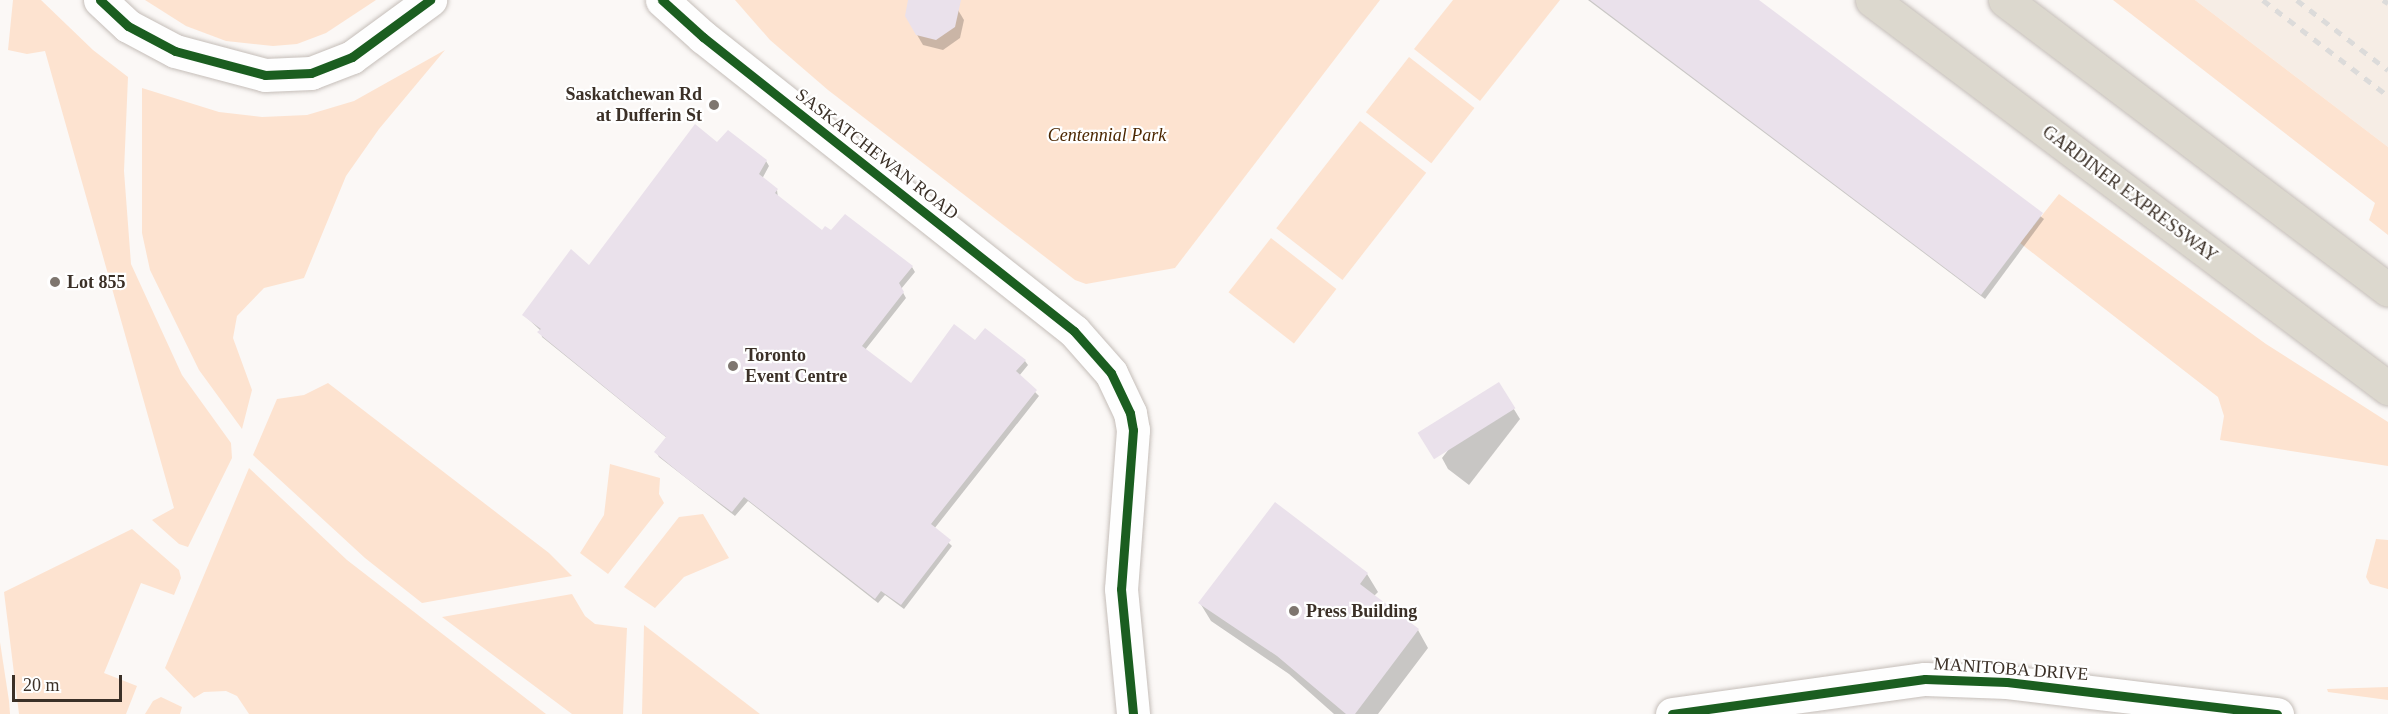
<!DOCTYPE html>
<html>
<head>
<meta charset="utf-8">
<style>
  body { margin:0 }
  #map { position:relative; width:2388px; height:714px; overflow:hidden; background:#fbf8f6; font-family:Georgia,serif }
  div>[style] { position:absolute }
  .built>* { inset:0; background:#f6ede5 }
  .green>* { inset:0; background:#fde3d0; transform-origin:0 0 }
  .shadow>* { inset:0; background:#0003 }
  .building>* { inset:0; background:#eae1eb; transform-origin:0 0 }
  .roads { filter:drop-shadow(0 0 2px #c5beb9) drop-shadow(0 0 2px #c5beb9) }
  .minor>* { height:33px; margin:-16.5px; padding:0 16.5px; transform-origin:16.5px; border-radius:16.5px; background:#fefefe }
  .highway>* { height:33px; margin:-16.5px; padding:0 16.5px; transform-origin:16.5px; border-radius:16.5px; background:#dcd8ce }
  .rail>* { height:4.5px; margin-top:-2.25px; transform-origin:0; background:repeating-linear-gradient(90deg,#dcdbda 0 8px,transparent 0 16px) }
  .cycleway>* { height:9px; margin:-4.5px; padding:0 4.5px; transform-origin:4.5px; border-radius:4.5px; background:#1b5e20 }
  .dots>* { width:16px; height:16px; translate:-50% -50%; box-sizing:border-box; border:3px solid #fff; border-radius:50% }
  span { translate:-50% -50%; white-space:nowrap; text-align:center; line-height:1.15; -webkit-text-stroke:4.5px #fff; paint-order:stroke }
  .poi-label { font-size:18px; color:#3b3027; font-weight:700 }
  .right { translate:-100% -50%; text-align:right }
  .left { translate:0 -50%; text-align:left }
  .park-label { font-size:18px; color:#4b2600; font-style:italic }
  .street-label { font-size:18px; color:#3b3027 }
  .scale { position:absolute; left:12px; top:675px; width:110px; height:27px; box-sizing:border-box; border:3px solid #3b3027; border-top:0; padding-left:8px; font-size:18px; line-height:21px; white-space:nowrap; color:#3b3027; -webkit-text-stroke:4px #fff; paint-order:stroke }
</style>
</head>
<body>
<div id="map">
  <div class="built">
    <div style="clip-path:polygon(2195px 0,2388px 0,2388px 147px)"></div>
  </div>
  <div class="green">
    <div style="clip-path:polygon(13px 0,41px 0,93px 50px,128px 77px,124px 171px,131px 264px,182px 375px,231px 443px,232px 458px,188px 547px,179px 544px,152px 520px,174px 508px,45px 51px,27px 54px,8px 50px)"></div>
    <div style="clip-path:polygon(145px 0,376px 0,326px 33px,297px 44px,273px 46px,226px 41px,186px 26px)"></div>
    <div style="clip-path:polygon(735px 0,1380px 0,1175px 268px,1086px 284px,1075px 280px,828px 90px,770px 40px)"></div>
    <div style="clip-path:polygon(1453px 0,1560px 0,1480px 101px,1414px 49px)"></div>
    <div style="clip-path:polygon(2113px 0,2195px 0,2388px 147px,2388px 235px,2369px 220px,2375px 203px)"></div>
    <div style="clip-path:polygon(445px 50px,379px 129px,346px 176px,304px 278px,264px 288px,237px 316px,233px 338px,252px 390px,242px 429px,199px 370px,150px 270px,142px 233px,142px 88px,219px 112px,262px 117px,307px 115px,354px 101px)"></div>
    <div style="left:1409px;top:57px;width:83px;height:70px;rotate:38deg"></div>
    <div style="left:1360px;top:121px;width:84px;height:136px;rotate:38deg"></div>
    <div style="clip-path:polygon(2059px 194px,2266px 344px,2388px 422px,2388px 466px,2220px 440px,2224px 416px,2218px 397px,2020px 243px)"></div>
    <div style="left:1271px;top:238px;width:83px;height:69px;rotate:38deg"></div>
    <div style="clip-path:polygon(328px 383px,549px 553px,572px 576px,422px 603px,365px 558px,253px 455px,277px 399px,304px 395px)"></div>
    <div style="clip-path:polygon(610px 464px,660px 478px,659px 494px,664px 503px,608px 574px,580px 553px,604px 515px)"></div>
    <div style="clip-path:polygon(249px 468px,347px 560px,546px 714px,249px 714px,237px 696px,226px 691px,204px 692px,194px 698px,165px 668px)"></div>
    <div style="clip-path:polygon(703px 514px,729px 558px,684px 577px,655px 608px,624px 587px,679px 517px)"></div>
    <div style="clip-path:polygon(132px 529px,179px 570px,181px 578px,174px 595px,141px 583px,104px 673px,137px 686px,126px 714px,19px 714px,4px 592px)"></div>
    <div style="clip-path:polygon(2376px 539px,2388px 540px,2388px 589px,2370px 584px,2366px 577px)"></div>
    <div style="clip-path:polygon(572px 594px,585px 616px,595px 624px,627px 628px,623px 714px,572px 714px,442px 617px)"></div>
    <div style="clip-path:polygon(644px 625px,760px 714px,642px 714px)"></div>
    <div style="clip-path:polygon(0 642px,9px 701px,10px 714px,0 714px)"></div>
    <div style="clip-path:polygon(2388px 687px,2388px 700px,2328px 692px,2327px 689px)"></div>
    <div style="clip-path:polygon(161px 697px,182px 707px,180px 714px,145px 714px,153px 701px)"></div>
  </div>
  <div class="shadow">
    <div style="clip-path:polygon(910px 0,952px 0,964px 20px,960px 38px,943px 50px,923px 45px,906px 16px)"></div>
    <div style="clip-path:polygon(1588px 0,1757px 0,2044px 219px,1985px 299px)"></div>
    <div style="clip-path:polygon(728px 132px,766px 161px,769px 166px,762px 179px,777px 190px,778px 198px,822px 232px,832px 232px,845px 216px,912px 267px,915px 272px,901px 289px,906px 298px,865px 350px,912px 385px,975px 342px,1025px 361px,1028px 365px,1019px 376px,1039px 396px,934px 529px,952px 546px,904px 609px,885px 595px,878px 603px,748px 501px,735px 516px,659px 457px,656px 452px,667px 438px,542px 337px,541px 331px,524px 315px,589px 267px)"></div>
    <div style="clip-path:polygon(1499px 385px,1520px 419px,1469px 485px,1448px 469px,1442px 458px)"></div>
    <div style="clip-path:polygon(1367px 574px,1378px 592px,1374px 596px,1418px 630px,1428px 648px,1378px 714px,1334px 714px,1289px 674px,1211px 621px,1200px 603px)"></div>
  </div>
  <div class="building">
    <div style="clip-path:polygon(908px 0,961px 0,955px 27px,936px 40px,916px 35px,905px 16px)"></div>
    <div style="clip-path:polygon(1590px 0,1759px 0,2043px 213px,1981px 295px)"></div>
    <div style="clip-path:polygon(695px 124px,717px 142px,728px 130px,767px 160px,759px 174px,778px 189px,775px 193px,822px 230px,825px 226px,831px 230px,845px 214px,913px 266px,899px 283px,904px 292px,862px 346px,911px 383px,954px 324px,975px 340px,985px 328px,1026px 360px,1016px 371px,1037px 390px,931px 524px,951px 540px,901px 605px,881px 591px,875px 599px,744px 497px,732px 512px,686px 478px,654px 452px,666px 437px,537px 332px,541px 329px,522px 315px,571px 249px,589px 265px)"></div>
    <div style="left:1499px;top:382px;width:31px;height:96px;rotate:58deg"></div>
    <div style="clip-path:polygon(1275px 502px,1368px 573px,1360px 584px,1419px 629px,1355px 714px,1346px 714px,1277px 656px,1198px 603px)"></div>
  </div>
  <div class="roads">
    <div class="minor">
      <div style="left:100px;top:0;width:38px;rotate:43deg"></div>
      <div style="left:128px;top:26px;width:53px;rotate:28deg"></div>
      <div style="left:175px;top:51px;width:93px;rotate:14.9deg"></div>
      <div style="left:265px;top:75px;width:46px;rotate:-2.5deg"></div>
      <div style="left:311px;top:73px;width:44px;rotate:-21.3deg"></div>
      <div style="left:352px;top:57px;width:97px;rotate:-36.2deg"></div>
      <div style="left:662px;top:0;width:55px;rotate:42.1deg"></div>
      <div style="left:703px;top:37px;width:473px;rotate:38.4deg"></div>
      <div style="left:1074px;top:331px;width:56px;rotate:48.6deg"></div>
      <div style="left:1111px;top:373px;width:44px;rotate:64.6deg"></div>
      <div style="left:1130px;top:413px;width:17px;rotate:80deg"></div>
      <div style="left:1133px;top:430px;width:159px;rotate:94.3deg"></div>
      <div style="left:1121px;top:589px;width:126px;rotate:84.5deg"></div>
      <div style="left:1672px;top:714px;width:255px;rotate:-7.9deg"></div>
      <div style="left:1925px;top:679px;width:82px;rotate:2.1deg"></div>
      <div style="left:2007px;top:682px;width:272px;rotate:6.8deg"></div>
    </div>
    <div class="highway">
      <div style="left:1872px;top:0;width:646px;rotate:36.94deg"></div>
      <div style="left:2005px;top:0;width:480px;rotate:37.1deg"></div>
    </div>
  </div>
  <div class="rail">
    <div style="left:2263px;top:0;width:158px;rotate:37.5deg"></div>
    <div style="left:2297px;top:0;width:115px;rotate:37.6deg"></div>
    <div style="left:2383px;top:0;width:6px;rotate:31deg"></div>
  </div>
  <div class="cycleway">
    <div style="left:100px;top:0;width:38px;rotate:43deg"></div>
    <div style="left:128px;top:26px;width:53px;rotate:28deg"></div>
    <div style="left:175px;top:51px;width:93px;rotate:14.9deg"></div>
    <div style="left:265px;top:75px;width:46px;rotate:-2.5deg"></div>
    <div style="left:311px;top:73px;width:44px;rotate:-21.3deg"></div>
    <div style="left:352px;top:57px;width:97px;rotate:-36.2deg"></div>
    <div style="left:662px;top:0;width:55px;rotate:42.1deg"></div>
    <div style="left:703px;top:37px;width:473px;rotate:38.4deg"></div>
    <div style="left:1074px;top:331px;width:56px;rotate:48.6deg"></div>
    <div style="left:1111px;top:373px;width:44px;rotate:64.6deg"></div>
    <div style="left:1130px;top:413px;width:17px;rotate:80deg"></div>
    <div style="left:1133px;top:430px;width:159px;rotate:94.3deg"></div>
    <div style="left:1121px;top:589px;width:126px;rotate:84.5deg"></div>
    <div style="left:1672px;top:714px;width:255px;rotate:-7.9deg"></div>
    <div style="left:1925px;top:679px;width:82px;rotate:2.1deg"></div>
    <div style="left:2007px;top:682px;width:272px;rotate:6.8deg"></div>
  </div>
  <div class="dots">
    <div style="left:714px;top:105px;background:#7e766f"></div>
    <div style="left:55px;top:282px;background:#7e766f"></div>
    <div style="left:733px;top:366px;background:#7e766f"></div>
    <div style="left:1294px;top:611px;background:#7e766f"></div>
  </div>
  <div class="poi-label">
    <span class="right" style="left:702px;top:105px">Saskatchewan Rd<br>at Dufferin St</span>
    <span class="left" style="left:67px;top:282px">Lot 855</span>
    <span class="left" style="left:745px;top:366px">Toronto<br>Event Centre</span>
    <span class="left" style="left:1306px;top:611px">Press Building</span>
  </div>
  <div class="park-label">
    <span style="left:1107px;top:135px">Centennial Park</span>
  </div>
  <div class="street-label">
    <span style="left:877px;top:154px;rotate:38deg">SASKATCHEWAN ROAD</span>
    <span style="left:2130px;top:194px;rotate:37deg">GARDINER EXPRESSWAY</span>
    <span style="left:2011px;top:669px;rotate:4deg">MANITOBA DRIVE</span>
  </div>
  <div class="scale">20 m</div>
</div>
</body>
</html>
